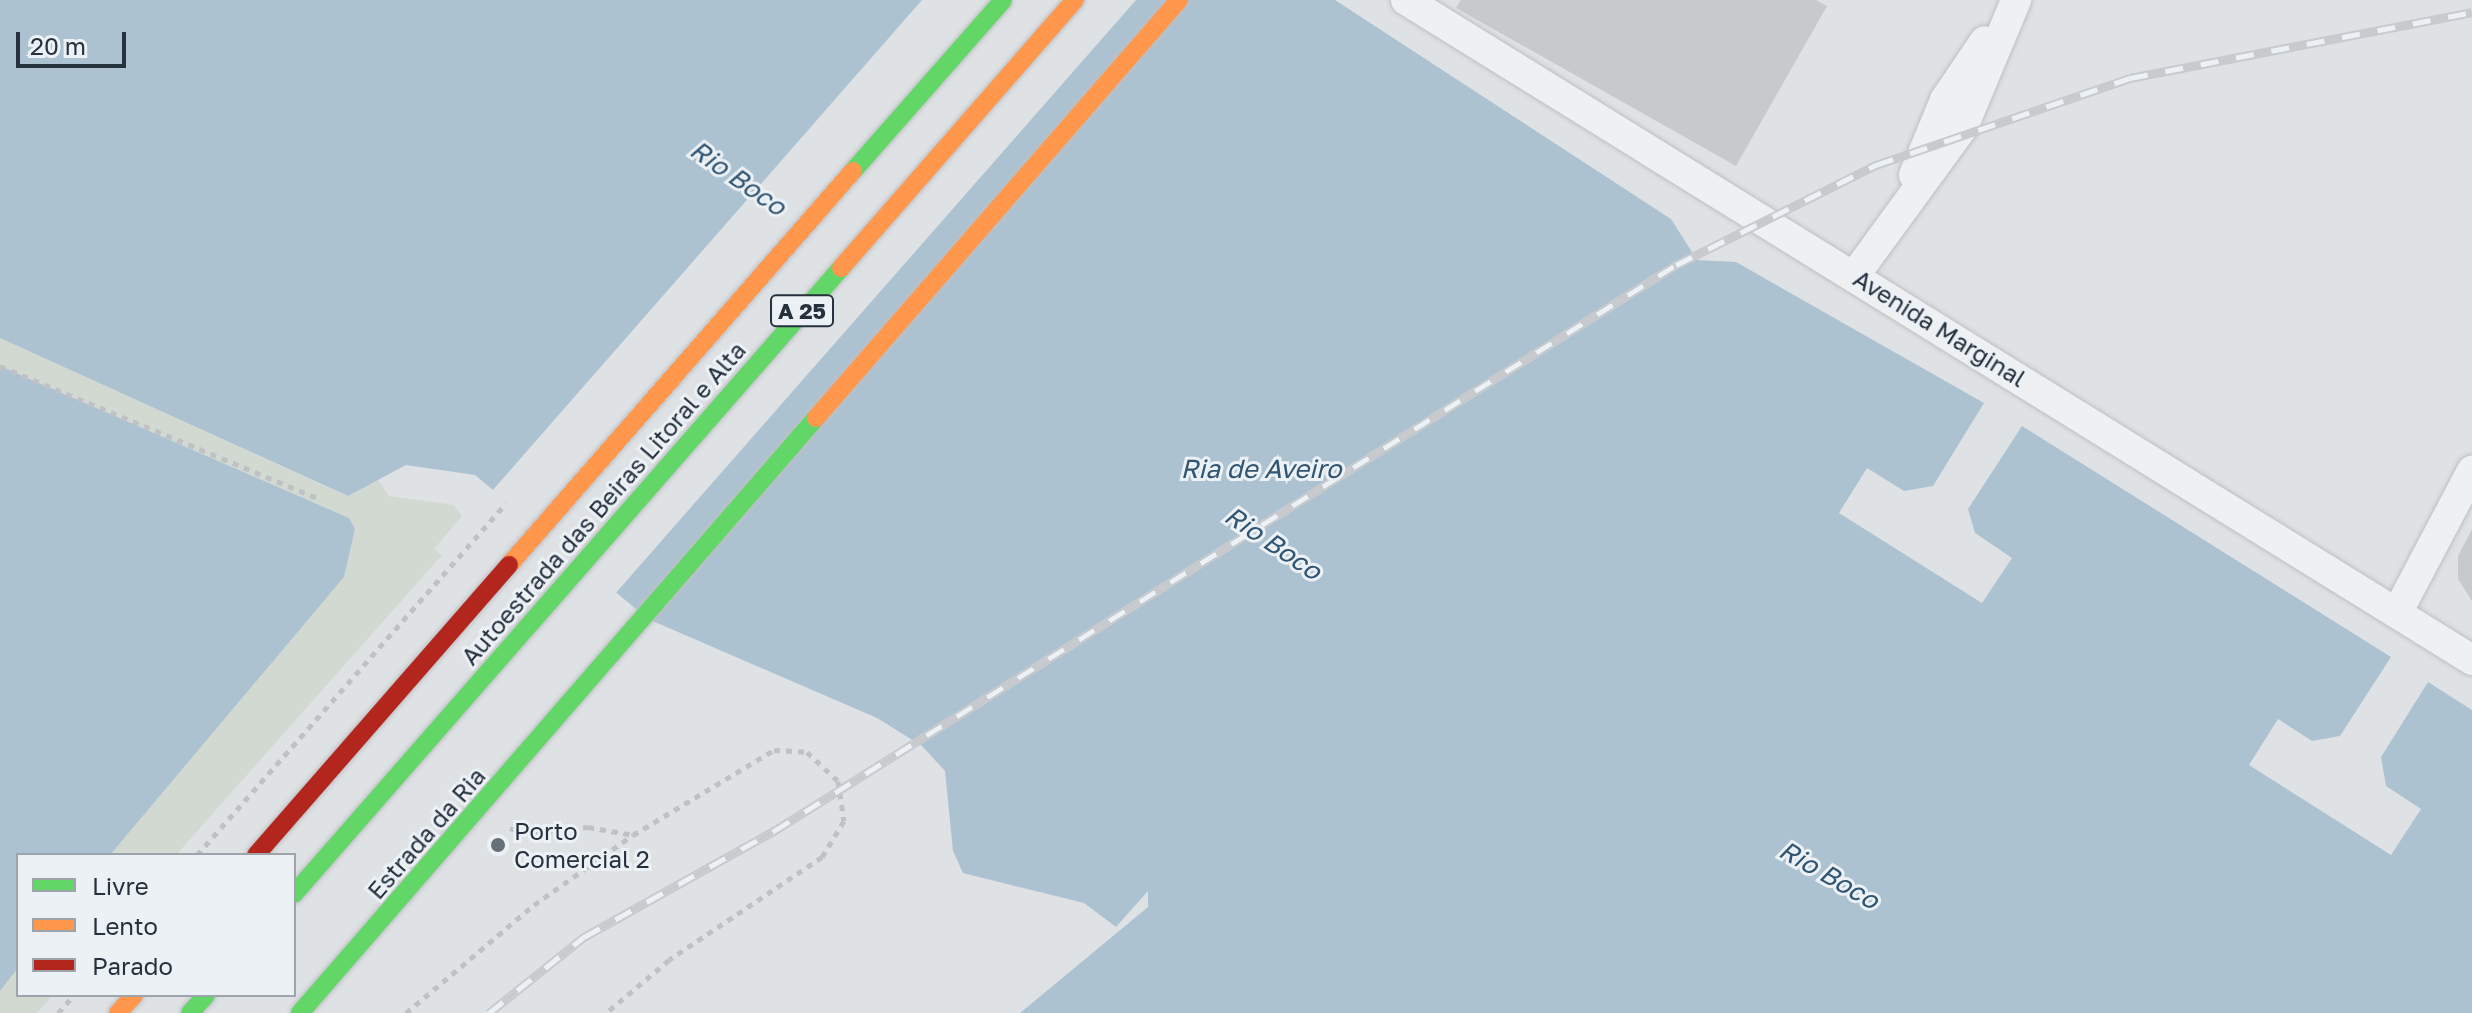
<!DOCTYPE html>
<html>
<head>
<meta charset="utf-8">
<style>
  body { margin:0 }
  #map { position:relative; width:2472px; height:1013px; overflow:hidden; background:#dfe2e5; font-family:"Golos Text",sans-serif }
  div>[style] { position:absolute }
  .green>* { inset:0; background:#d1d9d0 }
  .water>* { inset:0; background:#adc2d1 }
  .pier>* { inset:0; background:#dfe2e5 }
  .building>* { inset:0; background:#c7cacd }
  .path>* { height:5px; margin-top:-2.5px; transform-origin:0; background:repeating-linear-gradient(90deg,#bfc1c5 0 6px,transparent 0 12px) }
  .roads { filter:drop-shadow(0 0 2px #bdc0c3) drop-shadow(0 0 2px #bdc0c3) }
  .street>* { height:30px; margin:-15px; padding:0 15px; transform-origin:15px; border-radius:15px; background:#eff0f2 }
  .fast>* { height:18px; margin:-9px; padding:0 9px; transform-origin:9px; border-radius:9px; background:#63d668 }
  .slow>* { height:18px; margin:-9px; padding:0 9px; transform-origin:9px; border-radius:9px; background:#ff974d }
  .jam>* { height:18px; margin:-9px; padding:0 9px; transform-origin:9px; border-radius:9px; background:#b3261e }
  .rail>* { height:9px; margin-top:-4.5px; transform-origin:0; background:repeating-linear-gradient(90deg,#ecf1f5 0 18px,#c8cacd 0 36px); box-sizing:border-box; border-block:2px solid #c8cacd }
  .dots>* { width:22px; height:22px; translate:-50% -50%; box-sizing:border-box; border:4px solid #ecf1f5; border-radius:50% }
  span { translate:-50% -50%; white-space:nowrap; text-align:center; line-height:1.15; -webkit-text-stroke:6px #ecf1f5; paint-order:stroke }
  .shield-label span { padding:2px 6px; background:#ecf1f5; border:2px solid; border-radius:6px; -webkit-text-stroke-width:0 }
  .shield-label { font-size:22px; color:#26313e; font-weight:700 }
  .street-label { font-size:24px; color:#26313e }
  .poi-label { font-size:24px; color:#26313e }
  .left { translate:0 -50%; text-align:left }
  .water-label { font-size:26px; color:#305573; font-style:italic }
  .legend { position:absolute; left:16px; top:853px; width:280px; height:144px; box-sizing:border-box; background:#ecf1f5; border:2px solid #9da4ac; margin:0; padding:10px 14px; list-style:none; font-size:24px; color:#26313e }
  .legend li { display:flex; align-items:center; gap:16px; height:40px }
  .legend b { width:40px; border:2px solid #9da4ac }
  .scale { position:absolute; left:16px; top:32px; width:110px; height:36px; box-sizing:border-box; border:4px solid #26313e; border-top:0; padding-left:10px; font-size:24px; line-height:28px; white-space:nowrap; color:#26313e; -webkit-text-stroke:6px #ecf1f5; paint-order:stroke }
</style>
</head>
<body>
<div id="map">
  <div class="green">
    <div style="clip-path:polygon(0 338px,347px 496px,375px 475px,389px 496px,454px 505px,462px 516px,434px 549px,442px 555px,176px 855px,110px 855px,344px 577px,355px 529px,349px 518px,0 366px)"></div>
    <div style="clip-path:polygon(18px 968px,18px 995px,53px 995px,37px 1013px,0 1013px,0 991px)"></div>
  </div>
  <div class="water">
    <div style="clip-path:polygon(0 0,1335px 0,1671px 219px,1697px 260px,1736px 262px,1984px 403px,1933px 486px,1904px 491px,1867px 468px,1839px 513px,1982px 603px,2012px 558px,1975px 533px,1968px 509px,2022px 426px,2391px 657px,2340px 736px,2312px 741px,2278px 719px,2249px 765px,2391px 855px,2421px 809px,2386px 786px,2381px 757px,2428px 682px,2472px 710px,2472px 1013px,1020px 1013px,1148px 907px,1148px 891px,1116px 927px,1084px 903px,963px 873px,953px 851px,945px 771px,922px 746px,877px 718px,648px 619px,475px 475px,406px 465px,348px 496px,0 338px)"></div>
    <div style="clip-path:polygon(0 366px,349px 518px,355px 529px,344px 577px,110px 855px,18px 855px,18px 968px,0 991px)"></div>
  </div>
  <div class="pier">
    <div style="clip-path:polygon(922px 0,1136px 0,614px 595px,492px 491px)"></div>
  </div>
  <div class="building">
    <div style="clip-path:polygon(1461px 0,1816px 0,1827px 6px,1736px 166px,1456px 8px)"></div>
    <div style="clip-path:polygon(2472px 529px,2472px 601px,2458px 579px,2458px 556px)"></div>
  </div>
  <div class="path">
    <div style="left:0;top:366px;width:343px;rotate:22.6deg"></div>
    <div style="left:510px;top:828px;width:14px;rotate:21deg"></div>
    <div style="left:523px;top:833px;width:65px;rotate:-5.3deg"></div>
    <div style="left:588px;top:827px;width:46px;rotate:10.1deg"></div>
    <div style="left:197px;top:855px;width:468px;rotate:-48.7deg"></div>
    <div style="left:58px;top:1013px;width:24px;rotate:-48deg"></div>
    <div style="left:406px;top:1013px;width:167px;rotate:-40.2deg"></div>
    <div style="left:534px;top:905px;width:121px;rotate:-35.3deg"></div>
    <div style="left:633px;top:835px;width:165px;rotate:-31.1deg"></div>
    <div style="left:774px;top:750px;width:33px;rotate:3deg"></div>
    <div style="left:807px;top:752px;width:42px;rotate:43.1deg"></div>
    <div style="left:838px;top:781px;width:40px;rotate:81.5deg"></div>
    <div style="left:844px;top:821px;width:42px;rotate:121.4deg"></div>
    <div style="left:822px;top:857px;width:184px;rotate:146.1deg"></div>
    <div style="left:669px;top:960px;width:82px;rotate:139.9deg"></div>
  </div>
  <div class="roads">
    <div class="street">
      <div style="left:1406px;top:0;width:1254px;rotate:31.76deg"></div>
      <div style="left:1914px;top:175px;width:81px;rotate:-67.5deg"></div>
      <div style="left:1945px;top:100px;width:71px;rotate:-55.9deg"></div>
      <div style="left:1855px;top:275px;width:183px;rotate:-53.9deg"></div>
      <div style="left:1963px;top:127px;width:138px;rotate:-67.3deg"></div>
      <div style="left:2397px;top:613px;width:161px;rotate:-62.2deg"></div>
    </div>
    <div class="fast">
      <div style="left:853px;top:171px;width:227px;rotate:-48.7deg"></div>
      <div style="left:294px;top:894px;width:831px;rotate:-48.85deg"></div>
      <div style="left:190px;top:1013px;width:24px;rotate:-48deg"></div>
      <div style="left:300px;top:1013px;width:788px;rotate:-49.07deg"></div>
    </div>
    <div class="slow">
      <div style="left:841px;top:268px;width:356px;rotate:-48.9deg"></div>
      <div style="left:816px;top:418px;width:554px;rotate:-49.03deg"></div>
      <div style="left:509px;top:565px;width:523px;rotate:-48.88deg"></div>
      <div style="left:118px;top:1013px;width:24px;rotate:-48deg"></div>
    </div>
    <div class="jam">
      <div style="left:256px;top:855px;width:385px;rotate:-48.9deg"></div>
    </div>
  </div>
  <div class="rail">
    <div style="left:489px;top:1013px;width:122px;rotate:-38.7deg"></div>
    <div style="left:584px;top:937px;width:218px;rotate:-29.2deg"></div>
    <div style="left:774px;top:831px;width:1065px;rotate:-32.11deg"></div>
    <div style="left:1676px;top:265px;width:224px;rotate:-26.6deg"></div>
    <div style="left:1876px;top:165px;width:268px;rotate:-18.9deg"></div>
    <div style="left:2130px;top:78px;width:348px;rotate:-10.9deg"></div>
  </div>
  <div class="dots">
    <div style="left:498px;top:845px;background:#676f78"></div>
  </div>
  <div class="shield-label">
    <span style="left:802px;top:311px">A 25</span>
  </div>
  <div class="street-label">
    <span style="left:1940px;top:328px;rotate:32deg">Avenida Marginal</span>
    <span style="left:603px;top:503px;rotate:-49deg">Autoestrada das Beiras Litoral e Alta</span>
    <span style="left:426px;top:833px;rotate:-49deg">Estrada da Ria</span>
  </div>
  <div class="poi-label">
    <span class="left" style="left:514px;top:845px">Porto<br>Comercial 2</span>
  </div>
  <div class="water-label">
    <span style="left:738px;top:178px;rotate:35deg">Rio Boco</span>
    <span style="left:1261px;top:469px">Ria de Aveiro</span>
    <span style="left:1273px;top:543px;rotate:34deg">Rio Boco</span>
    <span style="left:1829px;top:875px;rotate:30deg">Rio Boco</span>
  </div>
  <ul class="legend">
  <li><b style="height:10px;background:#63d668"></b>Livre</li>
  <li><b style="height:10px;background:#ff974d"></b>Lento</li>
  <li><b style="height:10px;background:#b3261e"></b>Parado</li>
  </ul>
  <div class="scale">20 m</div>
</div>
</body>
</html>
